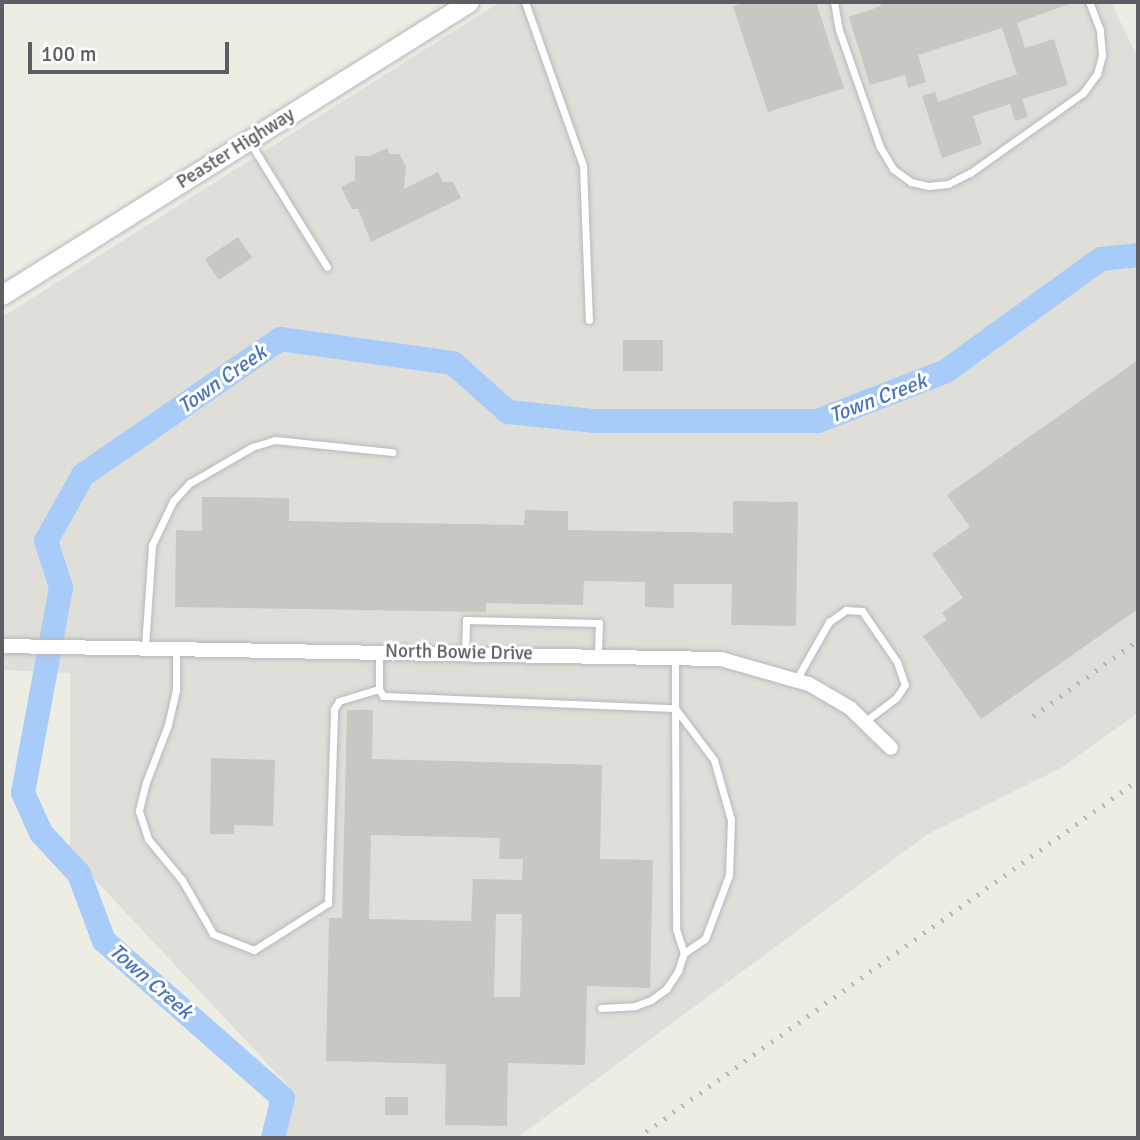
<!DOCTYPE html>
<html>
<head>
<meta charset="utf-8">
<style>
  body { margin:0 }
  #map { position:relative; width:1140px; height:1140px; overflow:hidden; background:#eeede4; font-family:Signika,sans-serif }
  div>[style] { position:absolute }
  .industrial>* { inset:0; background:#dfded8 }
  .river>* { height:24px; margin:-12px; padding:0 12px; transform-origin:12px; border-radius:12px; background:#a7ccfa }
  .building>* { inset:0; background:#c9c7c1; transform-origin:0 0 }
  .roads { filter:drop-shadow(0 0 2px #b6b8bd) drop-shadow(0 0 2px #b6b8bd) }
  .lane>* { height:7px; margin:-3.5px; padding:0 3.5px; transform-origin:3.5px; border-radius:3.5px; background:#fff }
  .street>* { height:14px; margin:-7px; padding:0 7px; transform-origin:7px; border-radius:7px; background:#fff }
  .secondary>* { height:19px; margin:-9.5px; padding:0 9.5px; transform-origin:9.5px; border-radius:9.5px; background:#fff }
  .rail>* { height:4.5px; margin-top:-2.25px; transform-origin:0; background:repeating-linear-gradient(90deg,#b4b5b5 0 2px,transparent 0 11px) }
  span { translate:-50% -50%; white-space:nowrap; text-align:center; line-height:1.15; -webkit-text-stroke:6px #fff; paint-order:stroke }
  .street-label { font-size:19px; color:#5c5e64 }
  .water-label { font-size:21px; color:#4b74bd; font-style:italic }
  .frame { position:absolute; inset:0; border:4px solid #5c5e64; pointer-events:none }
  .scale { position:absolute; left:28px; top:42px; width:201px; height:32px; box-sizing:border-box; border:4px solid #5c5e64; border-top:0; padding-left:9px; font-size:21px; line-height:24px; white-space:nowrap; color:#5c5e64; -webkit-text-stroke:5px #fff; paint-order:stroke }
</style>
</head>
<body>
<div id="map">
  <div class="industrial">
    <div style="clip-path:polygon(500px 2px,1111px 2px,1138px 59px,1138px 713px,1061px 768px,928px 834px,517px 1138px,285px 1138px,295px 1093px,70px 853px,70px 673px,2px 670px,2px 317px)"></div>
  </div>
  <div class="river">
    <div style="left:273px;top:1138px;width:41px;rotate:-76deg"></div>
    <div style="left:283px;top:1098px;width:238px;rotate:-138.7deg"></div>
    <div style="left:104px;top:941px;width:72px;rotate:-110.5deg"></div>
    <div style="left:79px;top:874px;width:56px;rotate:-132.8deg"></div>
    <div style="left:41px;top:833px;width:44px;rotate:-114.2deg"></div>
    <div style="left:23px;top:793px;width:209px;rotate:-79.5deg"></div>
    <div style="left:61px;top:587px;width:48px;rotate:-108.1deg"></div>
    <div style="left:46px;top:541px;width:76px;rotate:-60.7deg"></div>
    <div style="left:83px;top:475px;width:239px;rotate:-34.6deg"></div>
    <div style="left:280px;top:339px;width:175px;rotate:7.9deg"></div>
    <div style="left:453px;top:363px;width:74px;rotate:41.7deg"></div>
    <div style="left:508px;top:412px;width:85px;rotate:6deg"></div>
    <div style="left:593px;top:421px;width:225px"></div>
    <div style="left:818px;top:421px;width:137px;rotate:-21.3deg"></div>
    <div style="left:946px;top:371px;width:191px;rotate:-35.9deg"></div>
    <div style="left:1101px;top:259px;width:37px;rotate:-6deg"></div>
  </div>
  <div class="building">
    <div style="clip-path:polygon(747px 2px,816px 2px,844px 88px,768px 112px,733px 6px)"></div>
    <div style="clip-path:polygon(880px 2px,1074px 2px,1017px 23px,1025px 48px,1054px 39px,1068px 85px,1022px 99px,1028px 117px,1015px 121px,1010px 104px,973px 116px,982px 144px,942px 158px,922px 96px,935px 92px,938px 102px,1017px 74px,1002px 28px,918px 55px,926px 82px,908px 88px,905px 75px,870px 85px,849px 17px,881px 6px)"></div>
    <div style="clip-path:polygon(387px 148px,390px 154px,399px 154px,406px 166px,404px 189px,438px 172px,443px 182px,453px 182px,461px 198px,371px 242px,358px 209px,352px 209px,341px 187px,355px 180px,355px 156px,370px 156px)"></div>
    <div style="left:238px;top:237px;width:25px;height:40px;rotate:56deg"></div>
    <div style="left:623px;top:340px;width:40px;height:31px"></div>
    <div style="clip-path:polygon(1138px 360px,1138px 609px,981px 719px,923px 636px,947px 620px,942px 613px,963px 598px,932px 554px,970px 527px,947px 495px)"></div>
    <div style="clip-path:polygon(202px 497px,289px 498px,289px 521px,524px 525px,525px 510px,568px 511px,568px 530px,733px 533px,733px 501px,798px 502px,796px 626px,731px 625px,732px 584px,674px 584px,674px 608px,645px 607px,645px 582px,584px 581px,583px 605px,486px 603px,486px 612px,175px 607px,176px 530px,202px 531px)"></div>
    <div style="clip-path:polygon(evenodd,347px 710px,373px 710px,372px 759px,602px 765px,600px 859px,653px 860px,650px 988px,587px 986px,585px 1065px,508px 1063px,507px 1126px,445px 1125px,446px 1064px,326px 1061px,329px 918px,342px 918px,347px 710px,371px 835px,500px 838px,499px 859px,523px 859px,522px 880px,473px 879px,471px 921px,369px 919px,371px 835px,347px 710px,496px 914px,522px 914px,520px 997px,494px 997px,496px 914px)"></div>
    <div style="clip-path:polygon(211px 758px,275px 760px,273px 826px,234px 825px,234px 834px,210px 834px)"></div>
    <div style="left:385px;top:1097px;width:23px;height:18px"></div>
  </div>
  <div class="roads">
    <div class="lane">
      <div style="left:525px;top:2px;width:174px;rotate:70.5deg"></div>
      <div style="left:583px;top:166px;width:154px;rotate:87.8deg"></div>
      <div style="left:834px;top:2px;width:28px;rotate:80deg"></div>
      <div style="left:839px;top:30px;width:124px;rotate:70.7deg"></div>
      <div style="left:880px;top:147px;width:26px;rotate:59deg"></div>
      <div style="left:893px;top:169px;width:22px;rotate:36deg"></div>
      <div style="left:911px;top:182px;width:18px;rotate:13deg"></div>
      <div style="left:929px;top:186px;width:19px;rotate:-6deg"></div>
      <div style="left:948px;top:184px;width:25px;rotate:-27deg"></div>
      <div style="left:970px;top:173px;width:138px;rotate:-35.3deg"></div>
      <div style="left:1083px;top:93px;width:24px;rotate:-54deg"></div>
      <div style="left:1097px;top:74px;width:20px;rotate:-75deg"></div>
      <div style="left:1102px;top:55px;width:25px;rotate:-95deg"></div>
      <div style="left:1100px;top:30px;width:30px;rotate:-111deg"></div>
      <div style="left:249px;top:141px;width:148px;rotate:58.2deg"></div>
      <div style="left:145px;top:646px;width:101px;rotate:-86deg"></div>
      <div style="left:152px;top:545px;width:49px;rotate:-64.5deg"></div>
      <div style="left:173px;top:501px;width:25px;rotate:-47deg"></div>
      <div style="left:190px;top:483px;width:72px;rotate:-30.1deg"></div>
      <div style="left:252px;top:447px;width:24px;rotate:-17deg"></div>
      <div style="left:275px;top:440px;width:118px;rotate:5.9deg"></div>
      <div style="left:176px;top:650px;width:40px;rotate:90deg"></div>
      <div style="left:176px;top:690px;width:36px;rotate:103deg"></div>
      <div style="left:168px;top:725px;width:61px;rotate:111.1deg"></div>
      <div style="left:146px;top:782px;width:30px;rotate:104deg"></div>
      <div style="left:139px;top:811px;width:29px;rotate:72deg"></div>
      <div style="left:148px;top:839px;width:53px;rotate:50.3deg"></div>
      <div style="left:182px;top:880px;width:62px;rotate:60.1deg"></div>
      <div style="left:213px;top:934px;width:44px;rotate:21.3deg"></div>
      <div style="left:254px;top:950px;width:88px;rotate:-32.4deg"></div>
      <div style="left:328px;top:903px;width:194px;rotate:-88.2deg"></div>
      <div style="left:334px;top:709px;width:9px;rotate:-58deg"></div>
      <div style="left:339px;top:701px;width:42px;rotate:-16.7deg"></div>
      <div style="left:379px;top:652px;width:37px;rotate:90deg"></div>
      <div style="left:379px;top:689px;width:8px;rotate:60deg"></div>
      <div style="left:383px;top:696px;width:292px;rotate:2.4deg"></div>
      <div style="left:675px;top:708px;width:221px;rotate:89.7deg"></div>
      <div style="left:676px;top:929px;width:25px;rotate:72deg"></div>
      <div style="left:684px;top:953px;width:25px;rotate:-34deg"></div>
      <div style="left:705px;top:939px;width:68px;rotate:-69.4deg"></div>
      <div style="left:729px;top:875px;width:55px;rotate:-87.9deg"></div>
      <div style="left:731px;top:820px;width:62px;rotate:-105.8deg"></div>
      <div style="left:714px;top:760px;width:65px;rotate:-126.9deg"></div>
      <div style="left:675px;top:708px;width:50px;rotate:-90deg"></div>
      <div style="left:465px;top:653px;width:33px;rotate:-88deg"></div>
      <div style="left:466px;top:620px;width:133px;rotate:1.3deg"></div>
      <div style="left:599px;top:623px;width:33px;rotate:92deg"></div>
      <div style="left:796px;top:680px;width:67px;rotate:-60.4deg"></div>
      <div style="left:829px;top:622px;width:21px;rotate:-35deg"></div>
      <div style="left:846px;top:610px;width:16px;rotate:4deg"></div>
      <div style="left:862px;top:611px;width:62px;rotate:55.5deg"></div>
      <div style="left:897px;top:662px;width:24px;rotate:71deg"></div>
      <div style="left:905px;top:685px;width:16px;rotate:125deg"></div>
      <div style="left:896px;top:698px;width:39px;rotate:143deg"></div>
      <div style="left:601px;top:1008px;width:34px;rotate:-3deg"></div>
      <div style="left:635px;top:1006px;width:17px;rotate:-21deg"></div>
      <div style="left:651px;top:1000px;width:19px;rotate:-36deg"></div>
      <div style="left:666px;top:989px;width:22px;rotate:-56deg"></div>
      <div style="left:678px;top:971px;width:19px;rotate:-72deg"></div>
    </div>
    <div class="street">
      <div style="left:2px;top:646px;width:719px;rotate:1.04deg"></div>
      <div style="left:721px;top:659px;width:91px;rotate:15.9deg"></div>
      <div style="left:809px;top:684px;width:48px;rotate:30.3deg"></div>
      <div style="left:850px;top:708px;width:57px;rotate:44.3deg"></div>
    </div>
    <div class="secondary">
      <div style="left:2px;top:295px;width:551px;rotate:-32.1deg"></div>
    </div>
  </div>
  <div class="rail">
    <div style="left:1033px;top:716px;width:130px;rotate:-35.9deg"></div>
    <div style="left:637px;top:1138px;width:616px;rotate:-35.55deg"></div>
  </div>
  <div class="street-label">
    <span style="left:236px;top:149px;rotate:-32deg">Peaster Highway</span>
    <span style="left:459px;top:653px;rotate:1deg">North Bowie Drive</span>
  </div>
  <div class="water-label">
    <span style="left:222px;top:379px;rotate:-35deg">Town Creek</span>
    <span style="left:878px;top:398px;rotate:-21deg">Town Creek</span>
    <span style="left:151px;top:981px;rotate:41deg">Town Creek</span>
  </div>
  <div class="frame"></div>
  <div class="scale">100 m</div>
</div>
</body>
</html>
